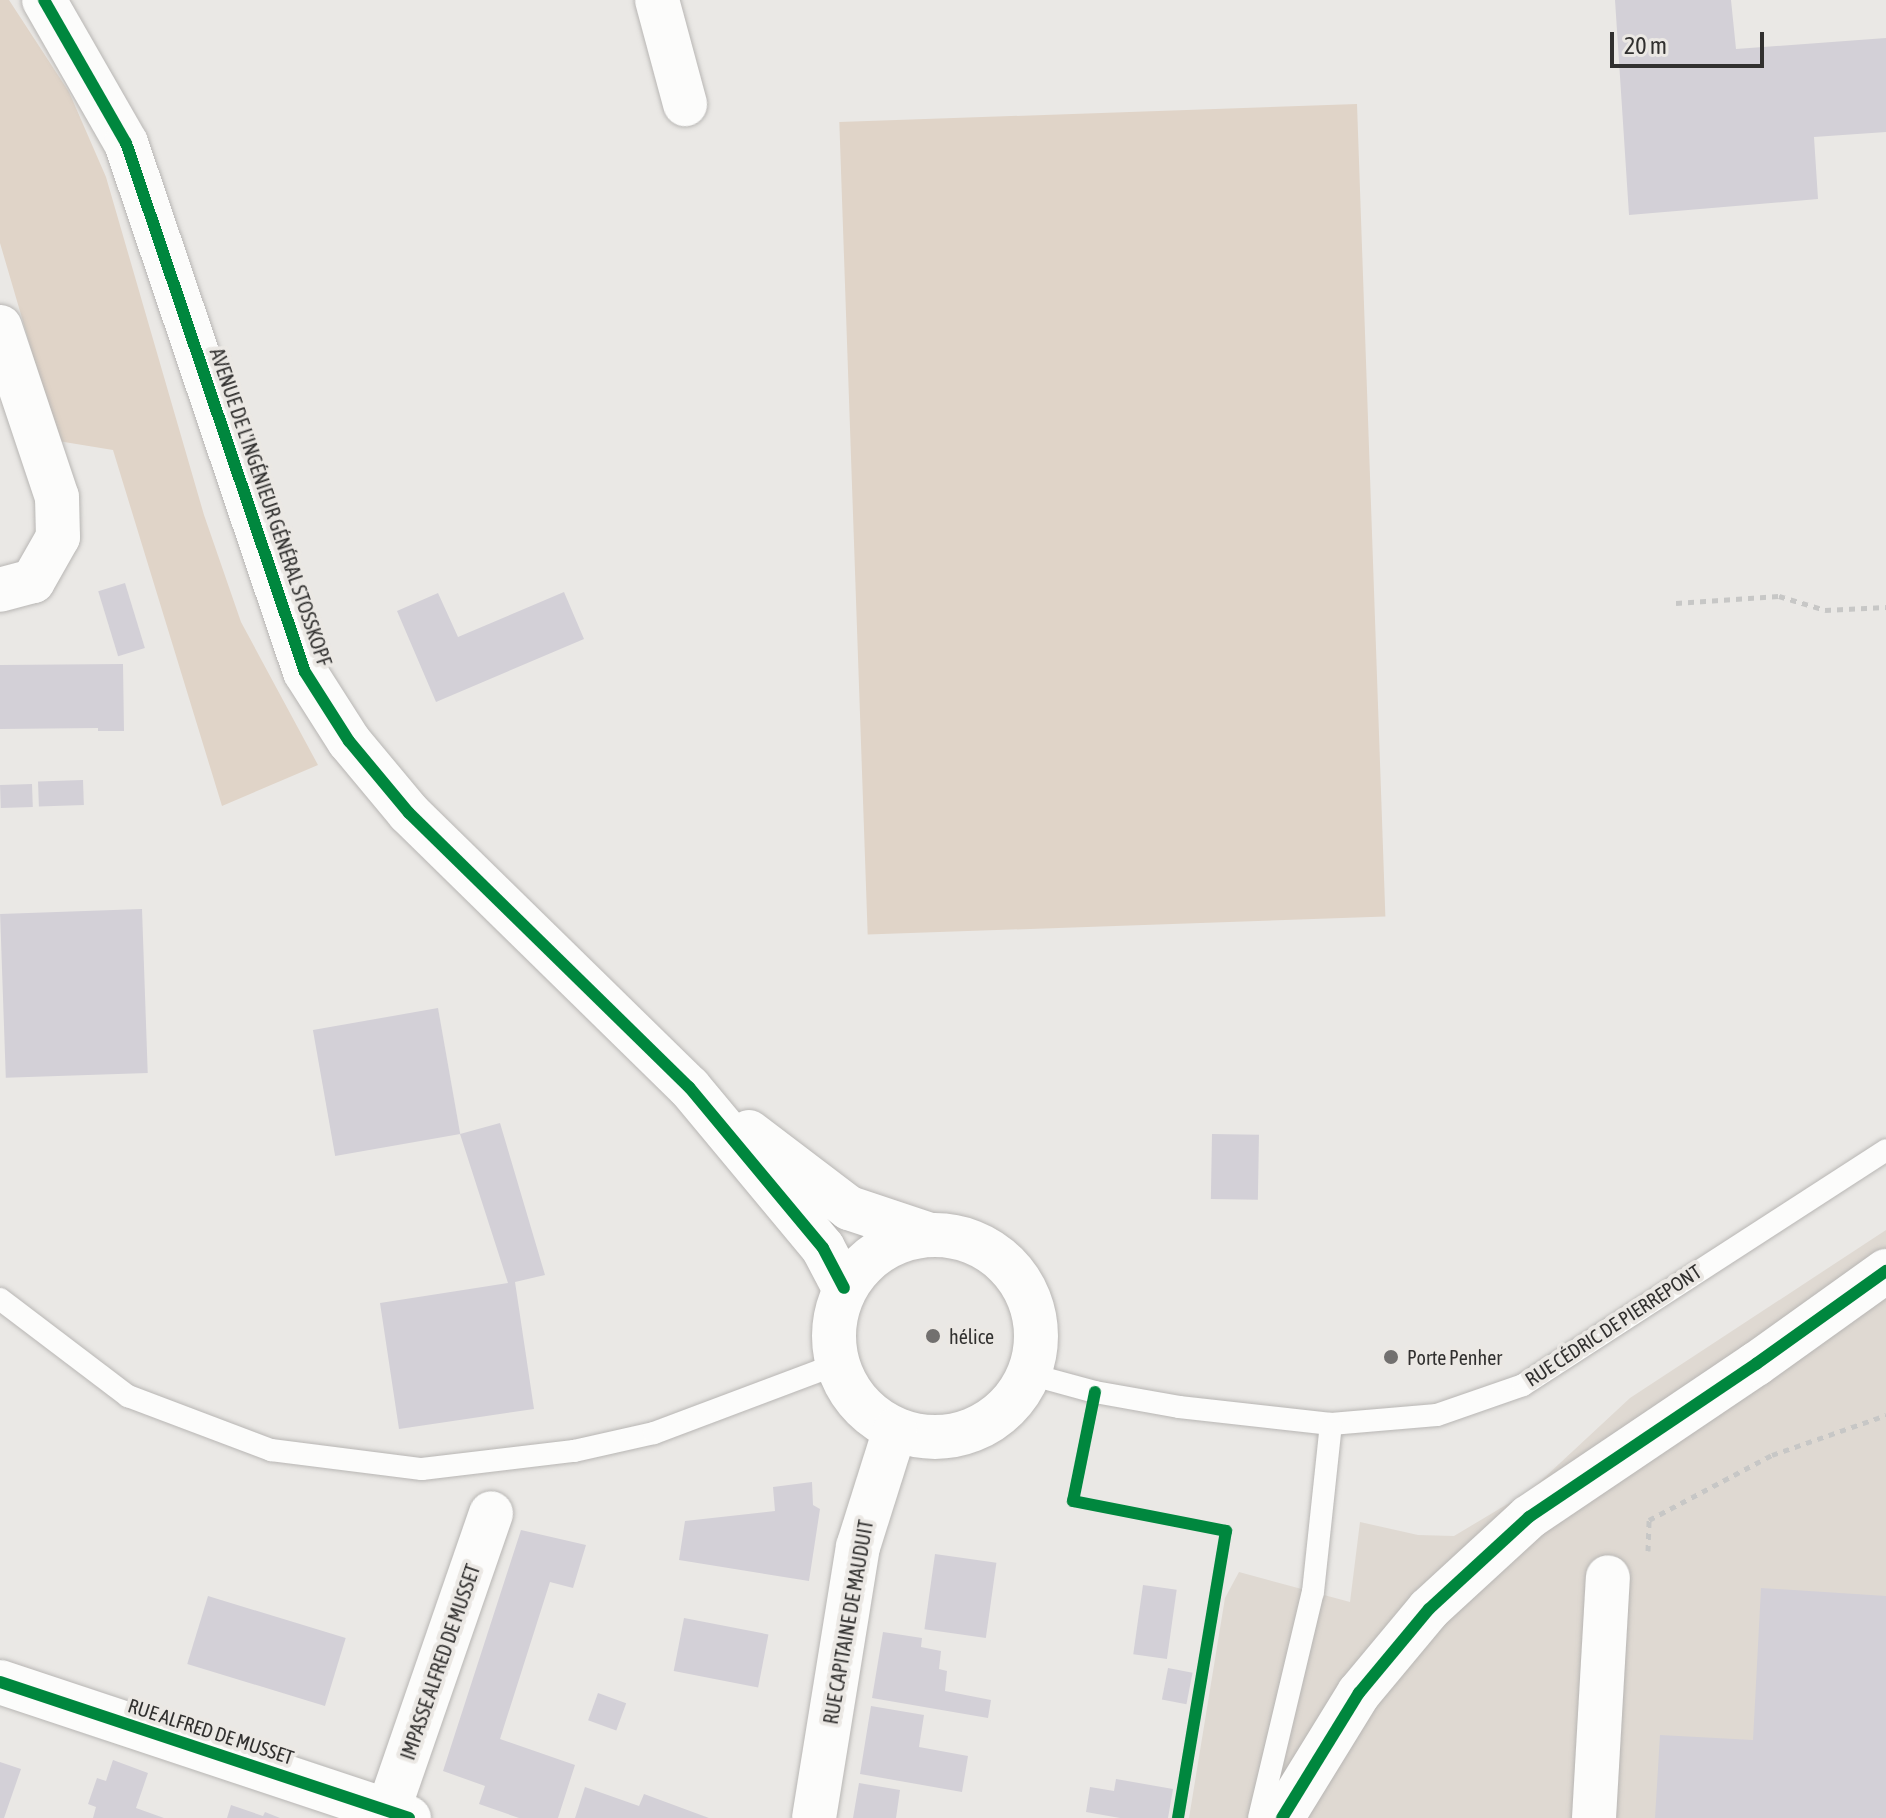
<!DOCTYPE html>
<html>
<head>
<meta charset="utf-8">
<style>
  body { margin:0 }
  #map { position:relative; width:1886px; height:1818px; overflow:hidden; background:#eae8e5; font-family:"Asap Condensed",sans-serif }
  div>[style] { position:absolute }
  .built>* { inset:0; background:#dfd9d2 }
  .green>* { inset:0; background:#e0d4c8; transform-origin:0 0 }
  .building>* { inset:0; background:#d3d0d7; transform-origin:0 0 }
  .path>* { height:5px; margin-top:-2.5px; transform-origin:0; background:repeating-linear-gradient(90deg,#c7c7c6 0 6px,transparent 0 12px) }
  .roads { filter:drop-shadow(0 0 2px #b8b6b4) drop-shadow(0 0 2px #b8b6b4) }
  .service>* { height:22px; margin:-11px; padding:0 11px; transform-origin:11px; border-radius:11px; background:#fcfcfb }
  .minor>* { height:44px; margin:-22px; padding:0 22px; transform-origin:22px; border-radius:22px; background:#fcfcfb }
  .minor>.ring { margin:-22px; padding:0; box-sizing:content-box; background:none; border:44px solid #fcfcfb; border-radius:50% }
  .tertiary>* { height:44px; margin:-22px; padding:0 22px; transform-origin:22px; border-radius:22px; background:#fcfcfb }
  .cycleway>* { height:12px; margin:-6px; padding:0 6px; transform-origin:6px; border-radius:6px; background:#00873e }
  .dots>* { width:22px; height:22px; translate:-50% -50%; box-sizing:border-box; border:4px solid #ebe8e4; border-radius:50% }
  span { translate:-50% -50%; white-space:nowrap; text-align:center; line-height:1.15; -webkit-text-stroke:8px #ebe8e4; paint-order:stroke }
  .street-label { font-size:20px; color:#31302f }
  .poi-label { font-size:20px; color:#31302f }
  .left { translate:0 -50%; text-align:left }
  .scale { position:absolute; left:1610px; top:32px; width:154px; height:36px; box-sizing:border-box; border:4px solid #31302f; border-top:0; padding-left:10px; font-size:24px; line-height:28px; white-space:nowrap; color:#31302f; -webkit-text-stroke:6px #ebe8e4; paint-order:stroke }
</style>
</head>
<body>
<div id="map">
  <div class="built">
    <div style="clip-path:polygon(1886px 1230px,1886px 1818px,1189px 1818px,1225px 1598px,1239px 1572px,1350px 1602px,1360px 1522px,1418px 1535px,1454px 1536px,1531px 1490px,1630px 1398px)"></div>
  </div>
  <div class="green">
    <div style="clip-path:polygon(0 0,9px 0,69px 92px,106px 177px,204px 515px,241px 622px,318px 765px,222px 806px,113px 450px,58px 441px,0 243px)"></div>
    <div style="left:1357px;top:104px;width:813px;height:518px;rotate:88deg"></div>
  </div>
  <div class="building">
    <div style="clip-path:polygon(1615px 0,1731px 0,1736px 49px,1886px 38px,1886px 132px,1814px 137px,1818px 199px,1629px 215px)"></div>
    <div style="left:125px;top:583px;width:68px;height:28px;rotate:73deg"></div>
    <div style="clip-path:polygon(564px 592px,584px 639px,436px 702px,397px 611px,438px 593px,458px 637px)"></div>
    <div style="clip-path:polygon(123px 664px,124px 731px,98px 731px,98px 728px,0 729px,0 665px)"></div>
    <div style="left:83px;top:780px;width:25px;height:45px;rotate:88deg"></div>
    <div style="left:32px;top:784px;width:23px;height:32px;rotate:88deg"></div>
    <div style="left:142px;top:909px;width:164px;height:142px;rotate:88deg"></div>
    <div style="left:438px;top:1008px;width:128px;height:127px;rotate:80deg"></div>
    <div style="clip-path:polygon(500px 1123px,545px 1275px,515px 1282px,534px 1409px,399px 1429px,380px 1303px,508px 1283px,460px 1134px)"></div>
    <div style="left:1212px;top:1134px;width:47px;height:65px;rotate:1deg"></div>
    <div style="clip-path:polygon(812px 1482px,813px 1505px,820px 1509px,809px 1581px,679px 1560px,685px 1521px,775px 1511px,773px 1487px)"></div>
    <div style="clip-path:polygon(521px 1530px,586px 1545px,573px 1588px,550px 1582px,500px 1739px,575px 1765px,558px 1818px,519px 1818px,479px 1804px,485px 1786px,443px 1771px)"></div>
    <div style="left:935px;top:1554px;width:62px;height:76px;rotate:8deg"></div>
    <div style="left:1143px;top:1585px;width:34px;height:70px;rotate:8deg"></div>
    <div style="clip-path:polygon(1761px 1588px,1886px 1596px,1886px 1818px,1655px 1818px,1660px 1735px,1753px 1740px)"></div>
    <div style="left:208px;top:1596px;width:144px;height:71px;rotate:17deg"></div>
    <div style="left:684px;top:1618px;width:86px;height:54px;rotate:11deg"></div>
    <div style="clip-path:polygon(883px 1632px,922px 1638px,921px 1647px,941px 1651px,939px 1669px,947px 1671px,945px 1691px,991px 1700px,988px 1718px,872px 1698px)"></div>
    <div style="left:1168px;top:1668px;width:25px;height:32px;rotate:11deg"></div>
    <div style="left:598px;top:1693px;width:30px;height:29px;rotate:20deg"></div>
    <div style="clip-path:polygon(871px 1706px,924px 1715px,919px 1747px,968px 1756px,962px 1792px,860px 1774px)"></div>
    <div style="clip-path:polygon(113px 1760px,148px 1773px,136px 1808px,164px 1818px,93px 1818px,96px 1807px,88px 1804px,97px 1778px,106px 1781px)"></div>
    <div style="clip-path:polygon(0 1762px,21px 1769px,4px 1818px,0 1818px)"></div>
    <div style="clip-path:polygon(1116px 1779px,1173px 1789px,1168px 1818px,1120px 1818px,1086px 1812px,1090px 1787px,1114px 1791px)"></div>
    <div style="clip-path:polygon(859px 1783px,900px 1790px,896px 1818px,853px 1818px)"></div>
    <div style="clip-path:polygon(585px 1787px,639px 1806px,644px 1794px,709px 1818px,575px 1818px)"></div>
    <div style="clip-path:polygon(231px 1805px,263px 1816px,265px 1812px,280px 1818px,227px 1818px)"></div>
  </div>
  <div class="path">
    <div style="left:1676px;top:603px;width:103px;rotate:-3.9deg"></div>
    <div style="left:1779px;top:596px;width:48px;rotate:16.9deg"></div>
    <div style="left:1825px;top:610px;width:61px;rotate:-2.8deg"></div>
    <div style="left:1648px;top:1551px;width:31px;rotate:-88deg"></div>
    <div style="left:1649px;top:1520px;width:139px;rotate:-27.9deg"></div>
    <div style="left:1772px;top:1455px;width:121px;rotate:-19.3deg"></div>
  </div>
  <div class="roads">
    <div class="service">
      <div style="left:0;top:1299px;width:161px;rotate:37.2deg"></div>
      <div style="left:128px;top:1396px;width:153px;rotate:20.7deg"></div>
      <div style="left:271px;top:1450px;width:152px;rotate:7.2deg"></div>
      <div style="left:422px;top:1469px;width:153px;rotate:-6.8deg"></div>
      <div style="left:574px;top:1451px;width:82px;rotate:-12.7deg"></div>
      <div style="left:654px;top:1433px;width:197px;rotate:-20.6deg"></div>
      <div style="left:1029px;top:1374px;width:68px;rotate:15.3deg"></div>
      <div style="left:1095px;top:1392px;width:85px;rotate:10.1deg"></div>
      <div style="left:1179px;top:1407px;width:153px;rotate:6.4deg"></div>
      <div style="left:1331px;top:1424px;width:106px;rotate:-4.9deg"></div>
      <div style="left:1437px;top:1415px;width:91px;rotate:-19.2deg"></div>
      <div style="left:1523px;top:1385px;width:432px;rotate:-32.9deg"></div>
      <div style="left:1259px;top:1818px;width:232px;rotate:-76.6deg"></div>
      <div style="left:1313px;top:1592px;width:169px;rotate:-83.9deg"></div>
    </div>
    <div class="minor">
      <div style="left:44px;top:0;width:165px;rotate:60.2deg"></div>
      <div style="left:126px;top:143px;width:558px;rotate:71.31deg"></div>
      <div style="left:305px;top:672px;width:82px;rotate:57.5deg"></div>
      <div style="left:349px;top:741px;width:94px;rotate:50.2deg"></div>
      <div style="left:409px;top:813px;width:392px;rotate:44.4deg"></div>
      <div style="left:689px;top:1087px;width:209px;rotate:50.2deg"></div>
      <div style="left:823px;top:1248px;width:45px;rotate:62.3deg"></div>
      <div style="left:657px;top:0;width:108px;rotate:74.9deg"></div>
      <div style="left:0;top:327px;width:179px;rotate:71.5deg"></div>
      <div style="left:57px;top:497px;width:40px;rotate:88.6deg"></div>
      <div style="left:58px;top:537px;width:51px;rotate:119.6deg"></div>
      <div style="left:33px;top:581px;width:34px;rotate:165deg"></div>
      <div style="left:749px;top:1132px;width:126px;rotate:37.2deg"></div>
      <div style="left:849px;top:1208px;width:82px;rotate:18.4deg"></div>
      <div class="ring" style="left:834px;top:1235px;width:158px;height:158px"></div>
      <div style="left:0;top:1682px;width:431px;rotate:18.4deg"></div>
      <div style="left:388px;top:1811px;width:315px;rotate:-70.9deg"></div>
      <div style="left:1282px;top:1818px;width:147px;rotate:-58.4deg"></div>
      <div style="left:1359px;top:1693px;width:109px;rotate:-50.2deg"></div>
      <div style="left:1429px;top:1609px;width:136px;rotate:-42.6deg"></div>
      <div style="left:1529px;top:1517px;width:274px;rotate:-34deg"></div>
      <div style="left:1756px;top:1364px;width:160px;rotate:-35.6deg"></div>
      <div style="left:1594px;top:1818px;width:241px;rotate:-86.7deg"></div>
    </div>
    <div class="tertiary">
      <div style="left:814px;top:1818px;width:275px;rotate:-80.8deg"></div>
      <div style="left:858px;top:1547px;width:123px;rotate:-72.5deg"></div>
    </div>
  </div>
  <div class="cycleway">
    <div style="left:44px;top:0;width:165px;rotate:60.2deg"></div>
    <div style="left:126px;top:143px;width:558px;rotate:71.31deg"></div>
    <div style="left:305px;top:672px;width:82px;rotate:57.5deg"></div>
    <div style="left:349px;top:741px;width:94px;rotate:50.2deg"></div>
    <div style="left:409px;top:813px;width:392px;rotate:44.4deg"></div>
    <div style="left:689px;top:1087px;width:209px;rotate:50.2deg"></div>
    <div style="left:823px;top:1248px;width:45px;rotate:62.3deg"></div>
    <div style="left:1095px;top:1392px;width:111px;rotate:101.4deg"></div>
    <div style="left:1073px;top:1501px;width:156px;rotate:11.1deg"></div>
    <div style="left:1226px;top:1531px;width:291px;rotate:99.5deg"></div>
    <div style="left:0;top:1682px;width:431px;rotate:18.4deg"></div>
    <div style="left:1282px;top:1818px;width:147px;rotate:-58.4deg"></div>
    <div style="left:1359px;top:1693px;width:109px;rotate:-50.2deg"></div>
    <div style="left:1429px;top:1609px;width:136px;rotate:-42.6deg"></div>
    <div style="left:1529px;top:1517px;width:274px;rotate:-34deg"></div>
    <div style="left:1756px;top:1364px;width:160px;rotate:-35.6deg"></div>
  </div>
  <div class="dots">
    <div style="left:933px;top:1336px;background:#72706f"></div>
    <div style="left:1391px;top:1357px;background:#72706f"></div>
  </div>
  <div class="street-label">
    <span style="left:271px;top:507px;rotate:71deg">AVENUE DE L'INGÉNIEUR GÉNÉRAL STOSSKOPF</span>
    <span style="left:1613px;top:1325px;rotate:-33deg">RUE CÉDRIC DE PIERREPONT</span>
    <span style="left:848px;top:1622px;rotate:-80deg">RUE CAPITAINE DE MAUDUIT</span>
    <span style="left:440px;top:1662px;rotate:-71deg">IMPASSE ALFRED DE MUSSET</span>
    <span style="left:211px;top:1731px;rotate:18deg">RUE ALFRED DE MUSSET</span>
  </div>
  <div class="poi-label">
    <span class="left" style="left:949px;top:1336px">hélice</span>
    <span class="left" style="left:1407px;top:1357px">Porte Penher</span>
  </div>
  <div class="scale">20 m</div>
</div>
</body>
</html>
